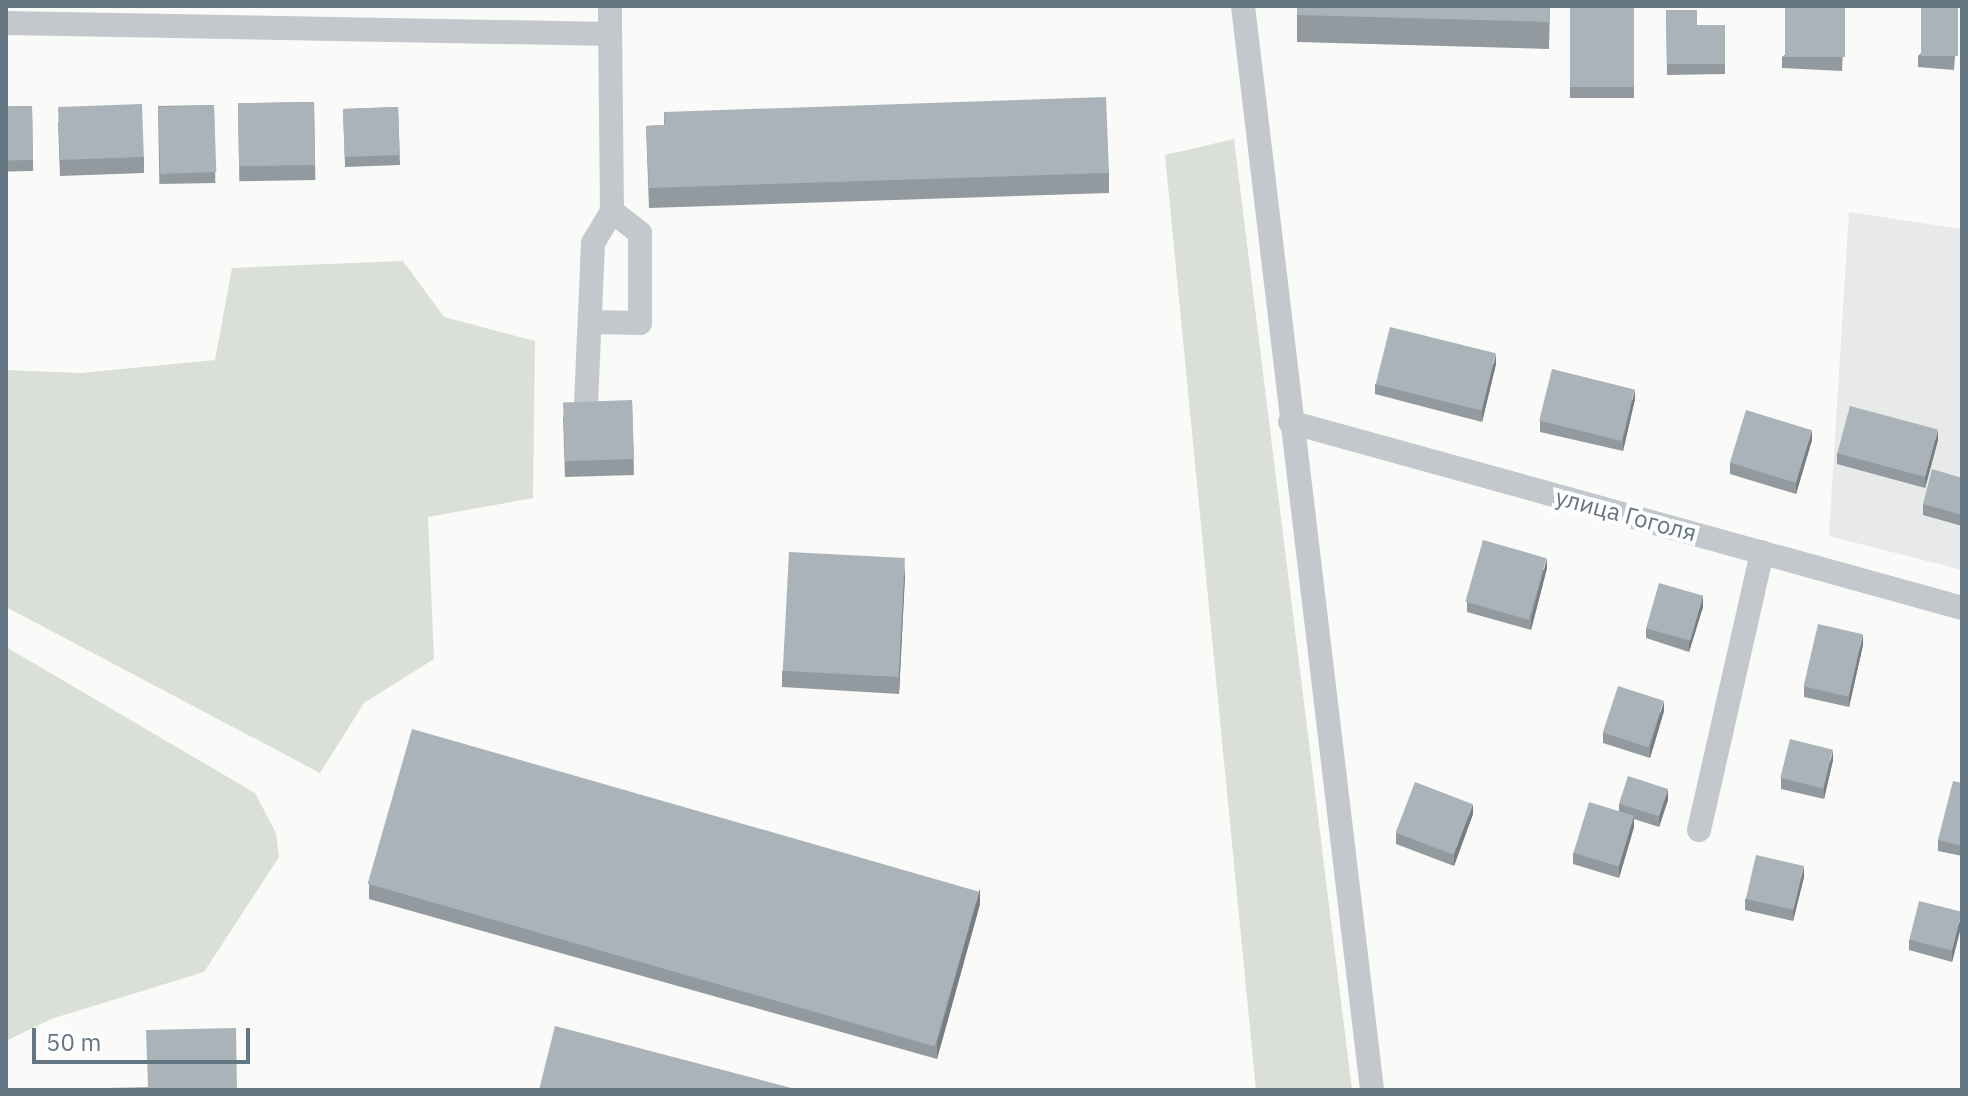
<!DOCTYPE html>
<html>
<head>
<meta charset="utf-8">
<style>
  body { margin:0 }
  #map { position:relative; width:1968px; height:1096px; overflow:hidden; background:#fafaf8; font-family:"IBM Plex Sans",sans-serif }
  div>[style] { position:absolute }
  .built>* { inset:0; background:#e8e9e9 }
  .green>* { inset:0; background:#dadfd7 }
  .street>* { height:24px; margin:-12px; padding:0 12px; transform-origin:12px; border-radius:12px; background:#c3c8cc }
  .wall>* { inset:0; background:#929a9f; transform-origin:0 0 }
  .shaded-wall>* { inset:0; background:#777d82 }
  .building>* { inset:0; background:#aab3b9; transform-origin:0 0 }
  span { translate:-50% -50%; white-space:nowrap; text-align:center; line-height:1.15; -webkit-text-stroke:8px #fff; paint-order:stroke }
  .street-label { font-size:24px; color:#657683 }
  .frame { position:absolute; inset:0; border:8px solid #657683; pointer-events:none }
  .scale { position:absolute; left:32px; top:1028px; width:218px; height:36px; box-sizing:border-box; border:4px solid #657683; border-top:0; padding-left:10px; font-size:24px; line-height:28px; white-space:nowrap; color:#657683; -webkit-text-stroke:6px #fff; paint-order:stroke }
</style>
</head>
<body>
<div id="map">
  <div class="built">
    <div style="clip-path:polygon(1849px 212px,1962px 229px,1962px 570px,1829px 536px)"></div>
  </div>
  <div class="green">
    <div style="clip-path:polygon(1234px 139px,1352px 1090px,1256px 1090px,1165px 155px)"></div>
    <div style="clip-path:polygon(403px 261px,444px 317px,535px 341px,533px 498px,428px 517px,434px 659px,364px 703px,320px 773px,6px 607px,6px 370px,81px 373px,215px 360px,232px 268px)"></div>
    <div style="clip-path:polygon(6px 647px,255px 793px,276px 833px,279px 857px,204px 972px,51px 1019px,6px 1041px)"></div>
  </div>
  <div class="street">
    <div style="left:1243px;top:6px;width:1092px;rotate:83.21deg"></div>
    <div style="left:6px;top:23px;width:604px;rotate:1.04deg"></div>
    <div style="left:610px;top:34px;width:28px;rotate:-90deg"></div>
    <div style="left:590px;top:322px;width:50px;rotate:1.1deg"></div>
    <div style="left:640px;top:323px;width:90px;rotate:-90deg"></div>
    <div style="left:640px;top:233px;width:36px;rotate:-142deg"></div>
    <div style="left:586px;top:404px;width:161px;rotate:-87.5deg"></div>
    <div style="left:593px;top:243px;width:37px;rotate:-59deg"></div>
    <div style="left:612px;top:211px;width:177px;rotate:-90.6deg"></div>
    <div style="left:1290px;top:422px;width:697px;rotate:15.47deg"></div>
    <div style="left:1699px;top:830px;width:285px;rotate:-77.2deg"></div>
  </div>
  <div class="wall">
    <div style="clip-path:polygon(1297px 6px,1550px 6px,1549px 49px,1297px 42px)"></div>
    <div style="left:1570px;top:6px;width:64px;height:92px"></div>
    <div style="clip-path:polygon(1845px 6px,1842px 71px,1782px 68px,1782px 57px)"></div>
    <div style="clip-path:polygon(1666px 10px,1697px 25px,1725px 25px,1725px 74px,1667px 75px)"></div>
    <div style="clip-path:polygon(1958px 16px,1954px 70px,1918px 67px,1918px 56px)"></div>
    <div style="left:314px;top:102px;width:78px;height:76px;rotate:89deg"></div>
    <div style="left:214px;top:105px;width:78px;height:56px;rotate:89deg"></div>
    <div style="left:32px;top:106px;width:65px;height:26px;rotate:89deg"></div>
    <div style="left:398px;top:107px;width:58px;height:55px;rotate:88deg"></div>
    <div style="clip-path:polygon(664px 112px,1109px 173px,1109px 193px,649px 208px,646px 126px,664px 125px)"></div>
    <div style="clip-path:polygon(58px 122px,144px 157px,144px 173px,60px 176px)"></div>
    <div style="clip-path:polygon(1496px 364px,1482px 422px,1375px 394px,1375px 384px)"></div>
    <div style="clip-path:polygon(1635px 399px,1623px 451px,1540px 432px,1540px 421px)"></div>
    <div style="clip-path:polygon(632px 400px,634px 475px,565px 477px,563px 417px)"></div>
    <div style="clip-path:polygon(1812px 440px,1796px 494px,1730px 474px,1730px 463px)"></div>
    <div style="clip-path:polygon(1938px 440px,1925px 488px,1837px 464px,1837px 453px)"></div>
    <div style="clip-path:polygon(1962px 478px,1962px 526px,1923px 515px,1923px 504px)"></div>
    <div style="clip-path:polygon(1547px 568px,1531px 630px,1467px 612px,1467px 602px)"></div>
    <div style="clip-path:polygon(905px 575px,899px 694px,782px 687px,782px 671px)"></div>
    <div style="clip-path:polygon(1703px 607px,1689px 652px,1646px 638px,1646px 628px)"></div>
    <div style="clip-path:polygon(1863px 645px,1849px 707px,1804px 697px,1804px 686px)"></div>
    <div style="clip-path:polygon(1664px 711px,1650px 758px,1603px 743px,1603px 733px)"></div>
    <div style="clip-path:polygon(1833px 760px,1824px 799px,1781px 789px,1781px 778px)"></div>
    <div style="clip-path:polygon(1962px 783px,1962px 856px,1938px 851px,1938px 840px)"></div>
    <div style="clip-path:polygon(1668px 800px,1659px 827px,1634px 819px,1634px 827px,1619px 878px,1573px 864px,1573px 853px,1619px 812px,1619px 804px)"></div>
    <div style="clip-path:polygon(1473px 814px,1454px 866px,1396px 844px,1396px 833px)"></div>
    <div style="clip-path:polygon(1804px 877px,1793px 921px,1745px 910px,1745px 899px)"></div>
    <div style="clip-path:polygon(369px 884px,980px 904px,937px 1059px,369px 899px)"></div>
    <div style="clip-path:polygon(1962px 923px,1952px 962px,1909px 950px,1909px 940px)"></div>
  </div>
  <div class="shaded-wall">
    <div style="clip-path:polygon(1496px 354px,1496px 364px,1482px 422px,1482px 411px)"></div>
    <div style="clip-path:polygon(1635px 389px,1635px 399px,1623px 451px,1623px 440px)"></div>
    <div style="clip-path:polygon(1812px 430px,1812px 440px,1796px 494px,1796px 483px)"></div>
    <div style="clip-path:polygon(1938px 430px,1938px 440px,1925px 488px,1925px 477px)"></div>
    <div style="clip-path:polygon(1547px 558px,1547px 568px,1531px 630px,1531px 619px)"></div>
    <div style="clip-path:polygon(905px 559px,905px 575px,899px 694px,899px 678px)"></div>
    <div style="clip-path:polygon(1703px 596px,1703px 607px,1689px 652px,1689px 641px)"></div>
    <div style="clip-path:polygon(1863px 634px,1863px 645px,1849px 707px,1849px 696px)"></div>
    <div style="clip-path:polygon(1664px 701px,1664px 711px,1650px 758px,1650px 747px)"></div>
    <div style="clip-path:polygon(1833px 750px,1833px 760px,1824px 799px,1824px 788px)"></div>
    <div style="clip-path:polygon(1668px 789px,1668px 800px,1659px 827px,1659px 816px)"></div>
    <div style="clip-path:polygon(1473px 804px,1473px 814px,1454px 866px,1454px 855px)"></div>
    <div style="clip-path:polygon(1634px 816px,1634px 827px,1619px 878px,1619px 868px)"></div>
    <div style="clip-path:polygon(1804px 866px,1804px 877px,1793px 921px,1793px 911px)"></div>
    <div style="clip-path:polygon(980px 888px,980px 904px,937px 1059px,937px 1043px)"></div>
    <div style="clip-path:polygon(1962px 912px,1962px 923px,1952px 962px,1952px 951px)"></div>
  </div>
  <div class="building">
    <div style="clip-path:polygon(1297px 6px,1549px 6px,1549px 22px,1297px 15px)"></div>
    <div style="left:1570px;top:6px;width:64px;height:81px"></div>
    <div style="left:1785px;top:6px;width:60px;height:51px"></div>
    <div style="left:1921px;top:6px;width:37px;height:50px"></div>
    <div style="clip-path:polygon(1666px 10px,1697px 10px,1697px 25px,1725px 25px,1725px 64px,1667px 64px)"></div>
    <div style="clip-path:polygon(1106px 97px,1109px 173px,649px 188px,646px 126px,665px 125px,664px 112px)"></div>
    <div style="left:314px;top:102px;width:63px;height:76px;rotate:89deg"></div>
    <div style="left:142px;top:104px;width:53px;height:84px;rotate:88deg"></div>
    <div style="left:214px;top:105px;width:67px;height:56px;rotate:88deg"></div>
    <div style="left:32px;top:106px;width:54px;height:26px;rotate:89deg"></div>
    <div style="left:398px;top:107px;width:48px;height:55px;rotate:88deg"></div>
    <div style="left:1390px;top:327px;width:109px;height:59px;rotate:14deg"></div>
    <div style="left:1552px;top:369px;width:85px;height:53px;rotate:14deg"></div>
    <div style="left:632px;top:400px;width:59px;height:69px;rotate:88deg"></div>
    <div style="left:1850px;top:406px;width:91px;height:49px;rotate:15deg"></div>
    <div style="left:1746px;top:410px;width:69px;height:55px;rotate:17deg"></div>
    <div style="clip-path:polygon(1932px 469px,1962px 478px,1962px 515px,1923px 504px)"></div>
    <div style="left:1483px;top:540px;width:66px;height:64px;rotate:16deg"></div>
    <div style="left:789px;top:552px;width:116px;height:119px;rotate:3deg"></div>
    <div style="left:1659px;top:583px;width:46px;height:47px;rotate:16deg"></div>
    <div style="left:1818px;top:624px;width:46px;height:64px;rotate:13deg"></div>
    <div style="left:1618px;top:686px;width:48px;height:49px;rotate:18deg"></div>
    <div style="left:412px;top:729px;width:590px;height:161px;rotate:16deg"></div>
    <div style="left:1790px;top:739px;width:44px;height:40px;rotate:14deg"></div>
    <div style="left:1628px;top:776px;width:42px;height:29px;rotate:18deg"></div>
    <div style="clip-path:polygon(1953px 781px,1962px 783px,1962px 846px,1938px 840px)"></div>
    <div style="left:1415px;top:782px;width:62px;height:54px;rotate:21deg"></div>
    <div style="left:1589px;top:802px;width:47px;height:53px;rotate:17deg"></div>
    <div style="left:1756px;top:855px;width:49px;height:45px;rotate:13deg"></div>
    <div style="left:1919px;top:901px;width:44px;height:40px;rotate:14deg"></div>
    <div style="clip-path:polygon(555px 1026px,799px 1090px,539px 1090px)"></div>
    <div style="clip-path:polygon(236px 1028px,237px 1090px,20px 1090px,148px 1087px,146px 1030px)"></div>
  </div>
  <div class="street-label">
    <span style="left:1626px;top:515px;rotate:15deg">улица Гоголя</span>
  </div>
  <div class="frame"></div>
  <div class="scale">50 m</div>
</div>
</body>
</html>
